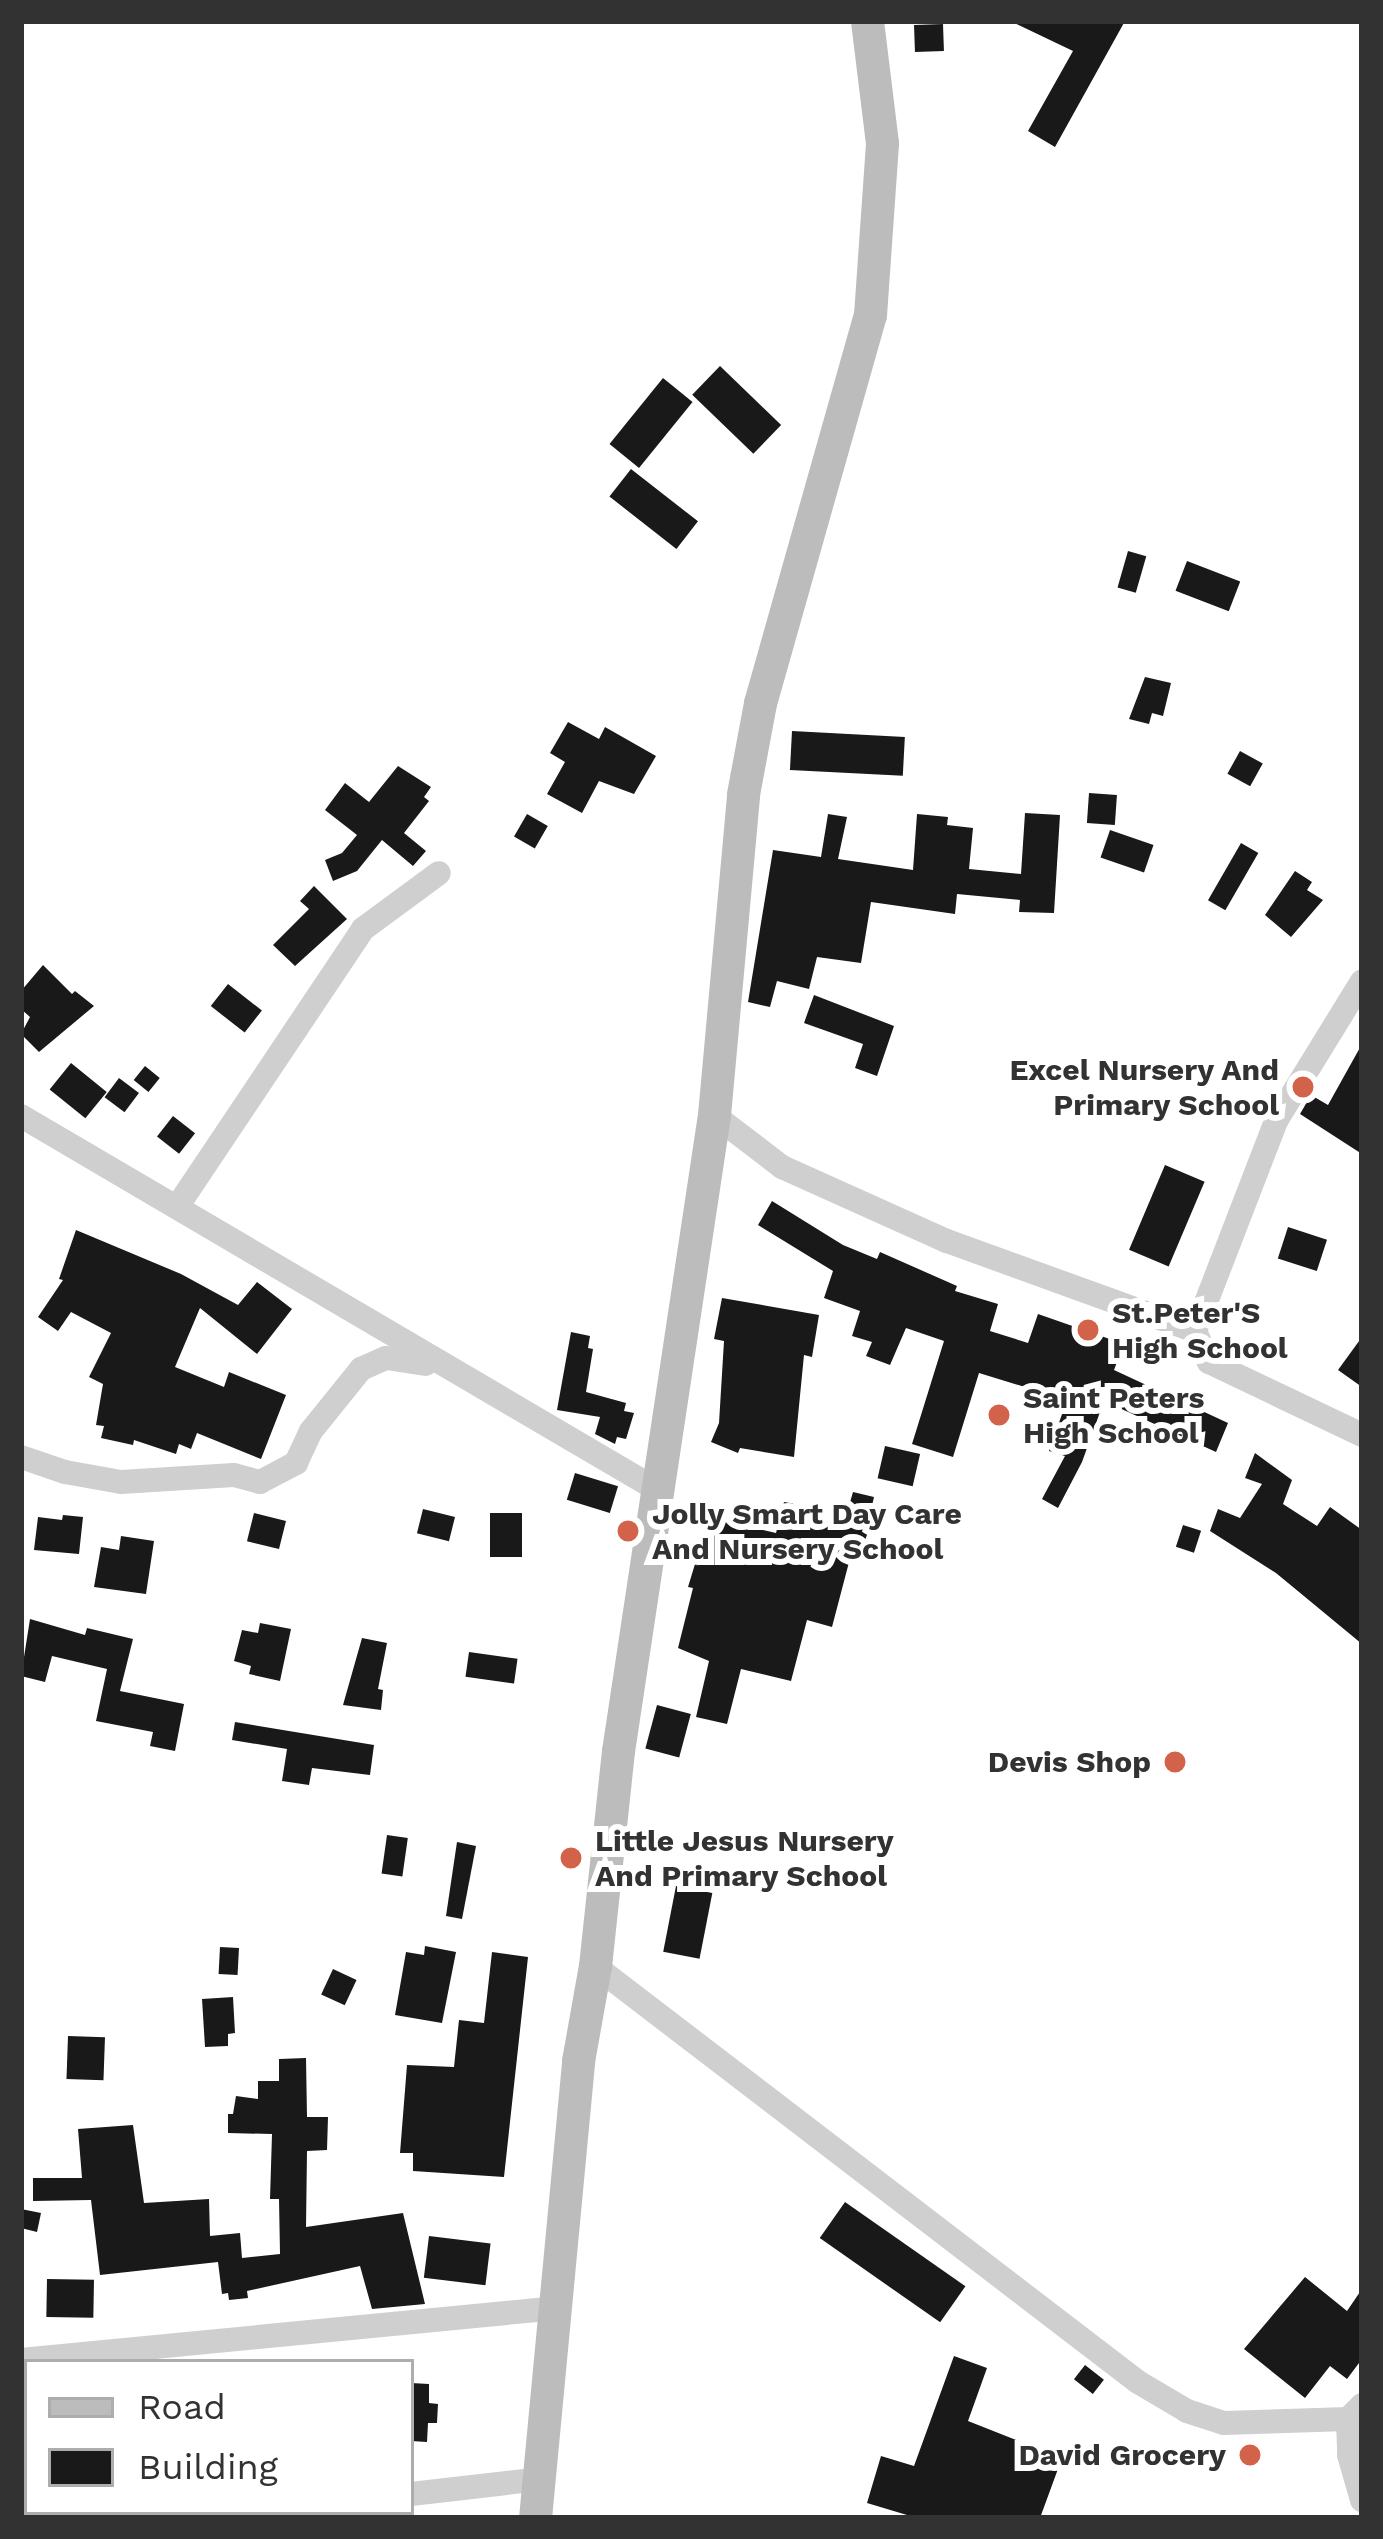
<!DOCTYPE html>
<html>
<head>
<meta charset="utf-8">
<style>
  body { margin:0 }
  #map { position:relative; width:1383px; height:2539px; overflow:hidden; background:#fff; font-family:"Work Sans",sans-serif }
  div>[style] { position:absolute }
  .building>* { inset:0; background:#191919; transform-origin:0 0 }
  .street>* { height:24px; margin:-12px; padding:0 12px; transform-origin:12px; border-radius:12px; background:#cfcfcf }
  .secondary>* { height:33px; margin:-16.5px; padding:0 16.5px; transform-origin:16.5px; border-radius:16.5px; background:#bcbcbc }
  .dots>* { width:33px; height:33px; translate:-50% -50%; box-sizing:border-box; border:6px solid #fff; border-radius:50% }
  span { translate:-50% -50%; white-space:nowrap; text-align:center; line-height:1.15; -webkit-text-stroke:12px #fff; paint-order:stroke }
  .poi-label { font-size:30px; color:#323232; font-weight:700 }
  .right { translate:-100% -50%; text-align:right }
  .left { translate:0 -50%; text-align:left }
  .frame { position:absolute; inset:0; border:24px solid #323232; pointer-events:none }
  .legend { position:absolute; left:24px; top:2359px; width:390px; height:156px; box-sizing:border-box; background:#fff; border:3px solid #adadad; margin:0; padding:15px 21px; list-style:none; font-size:36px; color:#323232 }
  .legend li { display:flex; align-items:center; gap:24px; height:60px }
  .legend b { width:60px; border:3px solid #adadad }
</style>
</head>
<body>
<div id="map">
  <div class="building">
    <div style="clip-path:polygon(1010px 21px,1125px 21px,1055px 147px,1028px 131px,1073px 51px)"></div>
    <div style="left:943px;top:24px;width:27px;height:29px;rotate:88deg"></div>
    <div style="left:720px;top:366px;width:85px;height:40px;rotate:44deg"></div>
    <div style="left:663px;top:378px;width:38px;height:85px;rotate:39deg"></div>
    <div style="left:631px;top:469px;width:85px;height:35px;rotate:38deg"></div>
    <div style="left:1128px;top:551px;width:19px;height:38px;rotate:16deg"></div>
    <div style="left:1187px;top:561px;width:57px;height:32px;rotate:21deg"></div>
    <div style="clip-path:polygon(1145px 677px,1171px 683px,1163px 716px,1152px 713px,1149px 724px,1129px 719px)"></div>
    <div style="clip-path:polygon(568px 722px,599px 739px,605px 727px,656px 756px,634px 794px,599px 781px,582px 813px,547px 794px,565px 762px,550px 753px)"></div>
    <div style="left:792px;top:731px;width:113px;height:39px;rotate:3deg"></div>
    <div style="left:1240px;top:751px;width:26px;height:26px;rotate:29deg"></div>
    <div style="clip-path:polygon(398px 766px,431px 787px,424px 797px,429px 801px,404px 833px,426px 851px,413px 866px,382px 840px,357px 871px,333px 881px,325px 860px,342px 853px,357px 835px,325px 810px,345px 783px,369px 802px)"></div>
    <div style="left:1089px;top:793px;width:28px;height:30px;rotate:4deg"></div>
    <div style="clip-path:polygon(1025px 813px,1060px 815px,1054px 913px,1019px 912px,1020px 900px,957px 894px,955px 914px,871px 902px,861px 963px,817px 957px,809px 989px,777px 981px,770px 1007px,748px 1002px,773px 850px,821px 857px,828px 814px,847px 817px,838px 859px,913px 870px,917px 814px,948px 817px,947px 825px,973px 828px,969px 869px,1021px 874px)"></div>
    <div style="left:527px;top:814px;width:24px;height:26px;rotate:30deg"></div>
    <div style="left:1110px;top:830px;width:46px;height:29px;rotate:19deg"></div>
    <div style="left:1241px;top:843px;width:20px;height:66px;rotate:30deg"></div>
    <div style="clip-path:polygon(1295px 871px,1312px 882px,1307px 890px,1323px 900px,1291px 937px,1265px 915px)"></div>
    <div style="clip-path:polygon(314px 886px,347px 919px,295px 966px,273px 945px,309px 909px,300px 901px)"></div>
    <div style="clip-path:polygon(43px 965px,72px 994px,75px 991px,94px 1006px,39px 1052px,21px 1034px,30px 1017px,21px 1009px,21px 991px)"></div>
    <div style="left:228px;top:984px;width:43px;height:28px;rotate:38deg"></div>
    <div style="clip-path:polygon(814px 995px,894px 1026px,877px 1076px,855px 1068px,863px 1044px,804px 1023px)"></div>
    <div style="clip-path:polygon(1362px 1044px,1362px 1154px,1300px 1114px,1311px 1095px,1328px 1105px)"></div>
    <div style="left:71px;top:1063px;width:46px;height:34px;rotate:39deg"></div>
    <div style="left:145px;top:1066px;width:19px;height:18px;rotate:39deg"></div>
    <div style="left:119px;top:1078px;width:25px;height:24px;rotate:37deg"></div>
    <div style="left:173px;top:1116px;width:28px;height:26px;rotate:38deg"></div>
    <div style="left:1165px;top:1165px;width:43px;height:92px;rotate:23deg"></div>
    <div style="clip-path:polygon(772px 1201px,843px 1245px,877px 1259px,880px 1252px,957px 1286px,955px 1291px,998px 1304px,990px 1331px,1028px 1343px,1038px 1314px,1124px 1344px,1114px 1370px,1228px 1423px,1216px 1452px,1104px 1401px,1082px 1462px,1058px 1508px,1042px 1499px,1065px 1456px,1049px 1451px,1067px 1400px,979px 1373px,953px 1457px,912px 1444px,944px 1341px,906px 1328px,890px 1365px,866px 1356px,872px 1342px,852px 1336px,860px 1311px,824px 1298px,833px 1271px,758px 1225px)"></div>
    <div style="left:1288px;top:1227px;width:41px;height:33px;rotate:18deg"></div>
    <div style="clip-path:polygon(76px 1230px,181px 1274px,238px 1305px,257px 1282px,292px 1309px,257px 1354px,200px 1308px,175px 1367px,224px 1387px,229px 1372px,286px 1395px,261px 1459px,197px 1433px,191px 1449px,179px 1444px,176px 1454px,134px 1440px,133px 1445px,101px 1438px,104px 1426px,96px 1425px,103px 1384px,89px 1377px,111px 1333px,71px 1312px,58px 1331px,38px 1317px,63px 1280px,59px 1279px)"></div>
    <div style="clip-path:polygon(722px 1298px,819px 1315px,812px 1357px,804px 1355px,794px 1457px,740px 1448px,738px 1453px,711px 1442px,719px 1423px,724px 1341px,714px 1339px)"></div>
    <div style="clip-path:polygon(571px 1332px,590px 1336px,588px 1348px,593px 1349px,586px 1392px,626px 1403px,624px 1411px,634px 1413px,626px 1439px,617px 1437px,615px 1444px,595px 1434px,600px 1417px,557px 1410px)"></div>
    <div style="clip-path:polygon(1362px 1337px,1362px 1387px,1338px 1370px)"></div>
    <div style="left:885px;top:1446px;width:36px;height:33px;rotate:13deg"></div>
    <div style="clip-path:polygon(1255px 1453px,1292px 1480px,1283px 1504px,1317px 1526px,1330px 1507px,1362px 1530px,1362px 1644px,1276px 1573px,1210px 1531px,1218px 1509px,1240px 1518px,1262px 1484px,1245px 1478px)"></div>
    <div style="left:575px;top:1473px;width:45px;height:28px;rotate:17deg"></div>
    <div style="clip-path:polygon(853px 1492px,874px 1497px,869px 1519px,873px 1520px,861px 1550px,853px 1547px,832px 1627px,807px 1620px,791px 1681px,741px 1669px,727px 1724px,696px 1717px,709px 1661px,678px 1648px,693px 1588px,688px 1587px,709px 1518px,776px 1533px,784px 1502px,847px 1513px)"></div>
    <div style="left:423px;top:1509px;width:33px;height:25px;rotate:14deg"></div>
    <div style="left:254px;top:1513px;width:33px;height:29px;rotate:14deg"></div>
    <div style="left:490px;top:1513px;width:32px;height:44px"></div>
    <div style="clip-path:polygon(63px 1515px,83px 1517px,79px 1554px,34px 1550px,38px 1517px,62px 1520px)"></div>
    <div style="left:1183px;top:1525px;width:19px;height:23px;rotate:18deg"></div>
    <div style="clip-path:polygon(121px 1536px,154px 1541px,146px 1594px,94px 1587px,101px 1547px,119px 1550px)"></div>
    <div style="clip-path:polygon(30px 1619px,85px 1635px,87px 1628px,133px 1639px,120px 1691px,184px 1704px,175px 1751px,150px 1746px,153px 1732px,96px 1721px,107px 1669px,52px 1656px,45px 1682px,21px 1676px)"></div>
    <div style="clip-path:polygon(260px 1623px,291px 1629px,280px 1681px,249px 1674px,251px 1666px,234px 1661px,242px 1630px,258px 1633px)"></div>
    <div style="clip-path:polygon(362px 1638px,387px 1643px,378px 1689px,383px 1690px,381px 1710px,343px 1705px)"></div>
    <div style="left:469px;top:1652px;width:49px;height:25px;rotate:8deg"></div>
    <div style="left:657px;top:1705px;width:35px;height:45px;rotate:15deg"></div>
    <div style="clip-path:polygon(235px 1722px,374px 1745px,370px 1775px,312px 1768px,309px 1785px,282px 1781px,287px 1749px,232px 1740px)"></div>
    <div style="left:387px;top:1835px;width:21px;height:39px;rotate:8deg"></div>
    <div style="clip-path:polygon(457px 1842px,476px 1846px,462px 1919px,446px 1916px)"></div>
    <div style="left:676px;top:1886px;width:37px;height:67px;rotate:11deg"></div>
    <div style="clip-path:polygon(425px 1946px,456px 1952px,442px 2023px,395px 2015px,406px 1952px,424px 1955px)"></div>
    <div style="left:220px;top:1947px;width:19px;height:27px;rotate:3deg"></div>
    <div style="clip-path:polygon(492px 1952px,528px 1957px,504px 2177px,413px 2171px,413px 2153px,400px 2153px,407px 2065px,454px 2067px,459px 2020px,484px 2023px)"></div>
    <div style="left:333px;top:1969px;width:26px;height:28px;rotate:25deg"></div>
    <div style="clip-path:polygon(233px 1997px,235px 2033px,228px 2034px,228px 2046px,205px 2047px,202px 1999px)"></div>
    <div style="left:68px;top:2036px;width:37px;height:43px;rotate:2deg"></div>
    <div style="clip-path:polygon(306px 2058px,307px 2117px,328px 2117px,327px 2150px,307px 2151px,306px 2227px,403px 2213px,425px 2304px,372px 2309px,360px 2266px,247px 2291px,248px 2298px,229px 2300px,228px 2293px,222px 2294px,218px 2262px,100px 2275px,91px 2200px,33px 2201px,33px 2178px,82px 2178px,78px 2129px,133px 2125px,144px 2203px,209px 2199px,210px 2236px,240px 2233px,242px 2258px,280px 2254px,279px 2199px,270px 2199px,272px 2134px,228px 2133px,228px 2114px,233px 2114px,236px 2096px,258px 2099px,258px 2081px,279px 2081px,279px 2059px)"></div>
    <div style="left:845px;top:2202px;width:147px;height:44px;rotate:35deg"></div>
    <div style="clip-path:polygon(21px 2209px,41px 2213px,37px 2232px,21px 2228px)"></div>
    <div style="left:429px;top:2236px;width:62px;height:42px;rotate:7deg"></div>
    <div style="clip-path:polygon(1305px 2277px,1347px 2311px,1362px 2289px,1362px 2359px,1347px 2379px,1330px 2366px,1305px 2398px,1244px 2349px)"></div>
    <div style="left:47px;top:2279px;width:47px;height:38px;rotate:1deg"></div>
    <div style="clip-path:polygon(954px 2356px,987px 2368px,968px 2421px,1062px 2458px,1040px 2518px,917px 2518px,867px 2503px,881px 2456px,914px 2466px)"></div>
    <div style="left:1085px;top:2365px;width:24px;height:18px;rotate:38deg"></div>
    <div style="clip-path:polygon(411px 2383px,429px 2384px,429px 2403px,438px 2404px,437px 2423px,428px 2423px,427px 2442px,411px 2441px)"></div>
  </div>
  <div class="street">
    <div style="left:714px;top:1115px;width:86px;rotate:37.4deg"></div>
    <div style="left:782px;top:1167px;width:181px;rotate:24.2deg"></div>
    <div style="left:947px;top:1241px;width:264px;rotate:19.9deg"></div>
    <div style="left:1195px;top:1331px;width:34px;rotate:66deg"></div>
    <div style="left:1209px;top:1362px;width:170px;rotate:25.5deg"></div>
    <div style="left:21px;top:1116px;width:736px;rotate:30.43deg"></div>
    <div style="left:179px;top:1204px;width:331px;rotate:-56.2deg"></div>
    <div style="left:363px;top:929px;width:94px;rotate:-36.4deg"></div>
    <div style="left:1195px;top:1331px;width:225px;rotate:-68.9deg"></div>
    <div style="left:1276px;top:1121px;width:164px;rotate:-58.4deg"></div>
    <div style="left:21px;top:1457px;width:46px;rotate:18.8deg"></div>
    <div style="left:65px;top:1472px;width:57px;rotate:10.1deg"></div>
    <div style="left:121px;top:1482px;width:113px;rotate:-3.5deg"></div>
    <div style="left:234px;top:1475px;width:27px;rotate:15deg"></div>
    <div style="left:260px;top:1482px;width:41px;rotate:-27.8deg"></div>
    <div style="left:296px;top:1463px;width:35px;rotate:-65deg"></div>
    <div style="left:311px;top:1431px;width:80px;rotate:-51.1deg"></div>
    <div style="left:361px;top:1369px;width:27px;rotate:-24deg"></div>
    <div style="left:386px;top:1358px;width:40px;rotate:8.5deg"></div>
    <div style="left:595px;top:1966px;width:684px;rotate:37.46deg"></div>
    <div style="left:1138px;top:2382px;width:57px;rotate:30.6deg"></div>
    <div style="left:1187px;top:2411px;width:39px;rotate:18deg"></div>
    <div style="left:1224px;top:2423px;width:124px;rotate:-1.8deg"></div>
    <div style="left:21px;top:2360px;width:539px;rotate:-5.54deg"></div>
    <div style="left:1362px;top:2405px;width:20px;rotate:135deg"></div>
    <div style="left:1348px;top:2419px;width:36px;rotate:88deg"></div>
    <div style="left:1349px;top:2455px;width:47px;rotate:73.9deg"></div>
    <div style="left:411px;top:2494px;width:130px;rotate:-6.6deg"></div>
    <div style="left:205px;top:2518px;width:52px;rotate:-6.6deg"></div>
  </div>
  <div class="secondary">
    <div style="left:535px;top:2518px;width:459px;rotate:-84.6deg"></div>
    <div style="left:578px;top:2061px;width:97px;rotate:-79.9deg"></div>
    <div style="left:595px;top:1966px;width:216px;rotate:-83.9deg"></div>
    <div style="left:618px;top:1751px;width:643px;rotate:-81.42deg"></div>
    <div style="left:714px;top:1115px;width:322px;rotate:-84.8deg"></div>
    <div style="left:743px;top:794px;width:93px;rotate:-79.4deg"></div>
    <div style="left:760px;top:703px;width:403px;rotate:-74.2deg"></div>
    <div style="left:870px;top:315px;width:172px;rotate:-86deg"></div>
    <div style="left:882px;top:143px;width:123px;rotate:-97deg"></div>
  </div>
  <div class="dots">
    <div style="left:1303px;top:1087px;background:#d3624a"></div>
    <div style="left:1088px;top:1330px;background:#d3624a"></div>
    <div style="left:999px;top:1415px;background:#d3624a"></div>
    <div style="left:628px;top:1531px;background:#d3624a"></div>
    <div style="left:1175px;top:1762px;background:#d3624a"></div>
    <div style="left:571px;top:1858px;background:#d3624a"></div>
    <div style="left:1250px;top:2455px;background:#d3624a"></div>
  </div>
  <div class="poi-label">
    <span class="right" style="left:1279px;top:1087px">Excel Nursery And<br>Primary School</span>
    <span class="left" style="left:1112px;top:1330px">St.Peter'S<br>High School</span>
    <span class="left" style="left:1023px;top:1415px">Saint Peters<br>High School</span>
    <span class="left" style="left:652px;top:1531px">Jolly Smart Day Care<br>And Nursery School</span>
    <span class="right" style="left:1151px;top:1762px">Devis Shop</span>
    <span class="left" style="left:595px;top:1858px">Little Jesus Nursery<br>And Primary School</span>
    <span class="right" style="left:1226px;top:2455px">David Grocery</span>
  </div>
  <div class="frame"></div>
  <ul class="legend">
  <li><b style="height:15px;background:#bcbcbc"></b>Road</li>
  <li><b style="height:33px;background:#191919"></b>Building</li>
  </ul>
</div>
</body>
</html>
